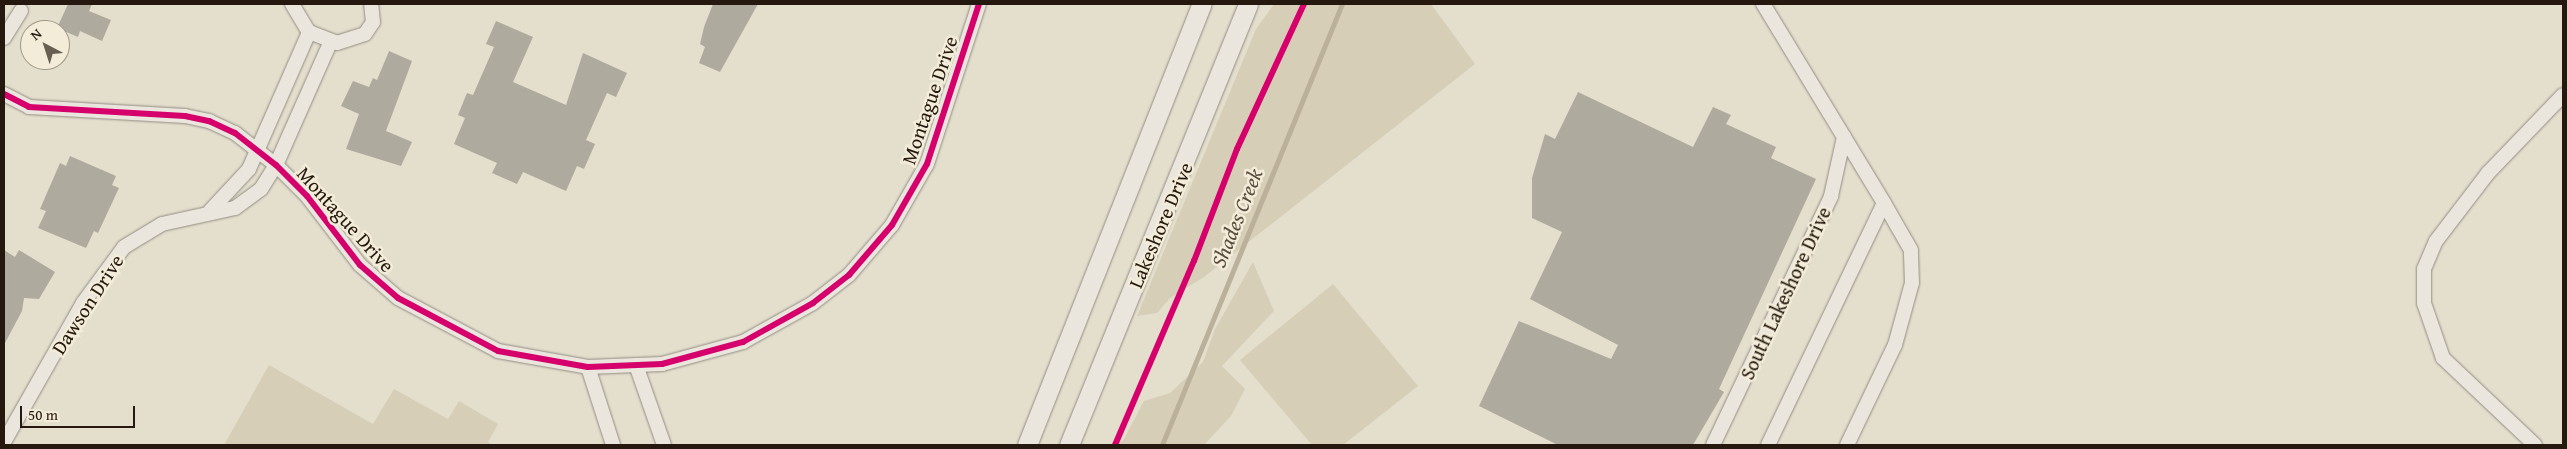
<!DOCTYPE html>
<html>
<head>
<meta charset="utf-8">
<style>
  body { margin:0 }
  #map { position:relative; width:2567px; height:449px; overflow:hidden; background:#e4decd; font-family:"Gentium Book Plus",serif }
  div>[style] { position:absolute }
  .green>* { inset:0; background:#d6ceb7 }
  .stream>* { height:4.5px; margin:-2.25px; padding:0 2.25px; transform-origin:2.25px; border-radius:2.25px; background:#bbb19b }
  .building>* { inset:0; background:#afaa9e }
  .roads { filter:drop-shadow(0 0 1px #928d82) drop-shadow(0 0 1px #928d82) }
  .minor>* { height:14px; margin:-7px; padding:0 7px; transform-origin:7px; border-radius:7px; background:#eae6de }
  .secondary>* { height:19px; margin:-9.5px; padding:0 9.5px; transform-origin:9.5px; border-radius:9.5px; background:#eae6de }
  .cycleway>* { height:6px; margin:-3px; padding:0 3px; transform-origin:3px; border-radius:3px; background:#d6006c }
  span { translate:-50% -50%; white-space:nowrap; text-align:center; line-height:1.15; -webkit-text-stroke:5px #f3ecd9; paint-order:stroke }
  .street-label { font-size:20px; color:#25190f }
  .water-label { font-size:21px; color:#5a4e3f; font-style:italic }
  .frame { position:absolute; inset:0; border:5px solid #25190f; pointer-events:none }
  .north { position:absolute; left:20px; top:20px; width:50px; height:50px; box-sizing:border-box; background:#f3ecd9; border:1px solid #a19888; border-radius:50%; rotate:320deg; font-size:14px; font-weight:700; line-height:20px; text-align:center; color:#25190f }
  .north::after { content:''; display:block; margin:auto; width:18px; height:22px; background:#685e52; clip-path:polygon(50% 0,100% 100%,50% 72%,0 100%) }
  .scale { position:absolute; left:20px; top:406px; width:115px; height:22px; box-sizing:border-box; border:2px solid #25190f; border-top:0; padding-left:6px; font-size:15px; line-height:18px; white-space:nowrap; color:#25190f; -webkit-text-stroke:4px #f3ecd9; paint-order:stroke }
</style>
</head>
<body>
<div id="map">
  <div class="green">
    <div style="clip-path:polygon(1274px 4px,1431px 4px,1475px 64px,1204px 277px,1170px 298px,1157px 313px,1137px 316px,1256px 29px)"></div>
    <div style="clip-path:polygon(1253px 262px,1274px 311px,1222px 366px,1245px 389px,1231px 416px,1204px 445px,1115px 445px,1124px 439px,1144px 401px,1170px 393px,1203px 362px,1215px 329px)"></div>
    <div style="clip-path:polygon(1333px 284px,1418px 386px,1343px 445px,1312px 445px,1240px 360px)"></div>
    <div style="clip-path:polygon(269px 365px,373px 424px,394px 389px,448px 419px,459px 401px,498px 424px,488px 442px,492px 445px,224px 445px)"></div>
  </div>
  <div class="stream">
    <div style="left:1162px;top:445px;width:476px;rotate:-67.8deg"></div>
  </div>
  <div class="building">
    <div style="clip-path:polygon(68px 4px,92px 4px,89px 11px,111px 20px,102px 41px,80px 31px,78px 37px,57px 28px)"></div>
    <div style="clip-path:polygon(713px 4px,758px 4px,720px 72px,699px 63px,705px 47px,700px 44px,704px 27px)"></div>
    <div style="clip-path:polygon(496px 21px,533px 37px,513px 82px,566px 105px,583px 53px,627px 73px,616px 97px,607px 93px,586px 140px,595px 144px,584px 169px,577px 166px,566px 191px,523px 172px,517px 184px,492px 173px,497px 163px,454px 144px,465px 118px,458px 115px,467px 93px,473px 95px,494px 47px,486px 44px)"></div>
    <div style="clip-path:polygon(389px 51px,412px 61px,386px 131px,412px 142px,401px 166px,346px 149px,359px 114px,341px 106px,353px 81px,369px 87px,373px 78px,377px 80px)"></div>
    <div style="clip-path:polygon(1578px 92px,1693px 147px,1713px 107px,1731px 115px,1726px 124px,1776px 147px,1771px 158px,1816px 179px,1719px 389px,1724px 392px,1693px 445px,1558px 445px,1479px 406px,1519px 321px,1611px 359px,1618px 345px,1530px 299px,1562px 232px,1532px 218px,1532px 178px,1545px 134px,1555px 139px)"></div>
    <div style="clip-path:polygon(70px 156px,116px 176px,112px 185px,119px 188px,98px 233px,94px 231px,86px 248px,38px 228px,46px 211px,40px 209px,60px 163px,66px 166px)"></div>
    <div style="clip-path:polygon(4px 250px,15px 257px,19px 250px,55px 272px,39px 299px,24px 298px,22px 311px,4px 345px)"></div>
  </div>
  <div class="roads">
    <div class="minor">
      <div style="left:292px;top:4px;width:33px;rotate:59deg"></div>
      <div style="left:309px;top:32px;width:30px;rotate:21deg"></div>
      <div style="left:337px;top:43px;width:29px;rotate:-18deg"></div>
      <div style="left:365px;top:34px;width:14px;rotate:-56deg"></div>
      <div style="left:373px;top:22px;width:18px;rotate:-96deg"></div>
      <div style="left:4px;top:38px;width:32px;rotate:-58deg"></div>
      <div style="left:4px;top:94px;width:28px;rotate:27deg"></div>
      <div style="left:29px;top:107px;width:156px;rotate:3.3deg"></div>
      <div style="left:185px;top:116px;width:25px;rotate:12deg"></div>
      <div style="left:209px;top:121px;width:29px;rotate:25deg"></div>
      <div style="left:235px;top:133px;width:52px;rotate:38deg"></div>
      <div style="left:276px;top:165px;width:44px;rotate:45deg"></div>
      <div style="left:307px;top:196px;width:87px;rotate:52.5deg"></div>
      <div style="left:360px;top:265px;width:50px;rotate:41deg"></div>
      <div style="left:398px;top:298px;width:113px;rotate:27.9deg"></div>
      <div style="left:498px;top:351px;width:91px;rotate:10.1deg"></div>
      <div style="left:588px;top:367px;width:74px;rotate:-2.3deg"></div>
      <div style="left:662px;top:364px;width:84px;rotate:-15.2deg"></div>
      <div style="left:743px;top:342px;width:80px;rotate:-29.1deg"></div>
      <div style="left:813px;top:303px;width:46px;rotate:-37.9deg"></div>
      <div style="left:849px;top:275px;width:66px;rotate:-49.3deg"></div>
      <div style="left:892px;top:225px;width:70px;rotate:-60.2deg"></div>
      <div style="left:927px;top:164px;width:168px;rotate:-72deg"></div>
      <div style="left:210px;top:211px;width:57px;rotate:-47.1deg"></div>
      <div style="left:249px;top:169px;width:150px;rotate:-66.3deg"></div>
      <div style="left:636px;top:365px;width:85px;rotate:70.7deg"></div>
      <div style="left:588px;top:367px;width:82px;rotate:72.2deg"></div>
      <div style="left:4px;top:442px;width:160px;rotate:-60.4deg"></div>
      <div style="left:83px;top:303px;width:69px;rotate:-53.8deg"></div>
      <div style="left:124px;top:247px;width:44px;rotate:-31.2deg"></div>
      <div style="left:162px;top:224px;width:75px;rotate:-12.4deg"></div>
      <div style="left:235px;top:208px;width:32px;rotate:-36deg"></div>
      <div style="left:261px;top:189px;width:28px;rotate:-58deg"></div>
      <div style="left:276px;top:165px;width:133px;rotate:-66.1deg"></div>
      <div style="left:1713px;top:445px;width:276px;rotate:-64.6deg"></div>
      <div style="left:1831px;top:196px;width:60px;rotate:-77.6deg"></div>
      <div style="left:1844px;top:137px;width:156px;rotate:-121.3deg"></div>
      <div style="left:1768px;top:445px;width:268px;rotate:-64.4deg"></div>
      <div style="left:1884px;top:203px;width:77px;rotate:-121.2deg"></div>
      <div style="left:1847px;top:445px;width:111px;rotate:-64.4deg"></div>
      <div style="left:1895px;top:345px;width:64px;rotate:-74.7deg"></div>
      <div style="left:1912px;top:283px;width:33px;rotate:-92deg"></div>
      <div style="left:1911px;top:250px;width:54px;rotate:-119.9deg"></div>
      <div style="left:2535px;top:445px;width:127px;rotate:-136.6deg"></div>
      <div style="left:2443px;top:358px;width:58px;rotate:-109.1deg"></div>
      <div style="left:2424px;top:303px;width:34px;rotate:-90deg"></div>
      <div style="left:2424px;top:269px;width:30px;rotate:-67deg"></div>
      <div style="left:2436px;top:241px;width:86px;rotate:-52.6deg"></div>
      <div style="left:2488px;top:173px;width:108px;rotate:-46.1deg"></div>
    </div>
    <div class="secondary">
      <div style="left:1027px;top:445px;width:474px;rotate:-68.4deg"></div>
      <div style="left:1069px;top:445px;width:476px;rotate:-67.9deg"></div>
    </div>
  </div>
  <div class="cycleway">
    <div style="left:4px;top:94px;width:28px;rotate:27deg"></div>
    <div style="left:29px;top:107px;width:156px;rotate:3.3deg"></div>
    <div style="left:185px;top:116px;width:25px;rotate:12deg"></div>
    <div style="left:209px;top:121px;width:29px;rotate:25deg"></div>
    <div style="left:235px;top:133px;width:52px;rotate:38deg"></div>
    <div style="left:276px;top:165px;width:44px;rotate:45deg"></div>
    <div style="left:307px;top:196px;width:87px;rotate:52.5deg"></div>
    <div style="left:360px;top:265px;width:50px;rotate:41deg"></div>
    <div style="left:398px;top:298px;width:113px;rotate:27.9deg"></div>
    <div style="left:498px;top:351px;width:91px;rotate:10.1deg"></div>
    <div style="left:588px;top:367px;width:74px;rotate:-2.3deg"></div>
    <div style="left:662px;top:364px;width:84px;rotate:-15.2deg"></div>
    <div style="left:743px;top:342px;width:80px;rotate:-29.1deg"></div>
    <div style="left:813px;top:303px;width:46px;rotate:-37.9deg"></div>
    <div style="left:849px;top:275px;width:66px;rotate:-49.3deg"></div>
    <div style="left:892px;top:225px;width:70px;rotate:-60.2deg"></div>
    <div style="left:927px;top:164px;width:168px;rotate:-72deg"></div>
    <div style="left:1115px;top:445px;width:200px;rotate:-66.8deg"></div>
    <div style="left:1194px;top:261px;width:120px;rotate:-69deg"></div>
    <div style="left:1237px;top:149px;width:160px;rotate:-65.2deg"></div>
  </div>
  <div class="street-label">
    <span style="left:929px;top:100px;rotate:-71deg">Montague Drive</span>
    <span style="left:346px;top:219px;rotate:48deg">Montague Drive</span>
    <span style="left:1160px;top:225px;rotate:-67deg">Lakeshore Drive</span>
    <span style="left:1785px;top:293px;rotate:-65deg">South Lakeshore Drive</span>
    <span style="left:87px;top:304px;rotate:-57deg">Dawson Drive</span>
  </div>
  <div class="water-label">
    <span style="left:1237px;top:218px;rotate:-68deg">Shades Creek</span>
  </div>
  <div class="frame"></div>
  <div class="north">N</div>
  <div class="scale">50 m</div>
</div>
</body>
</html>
